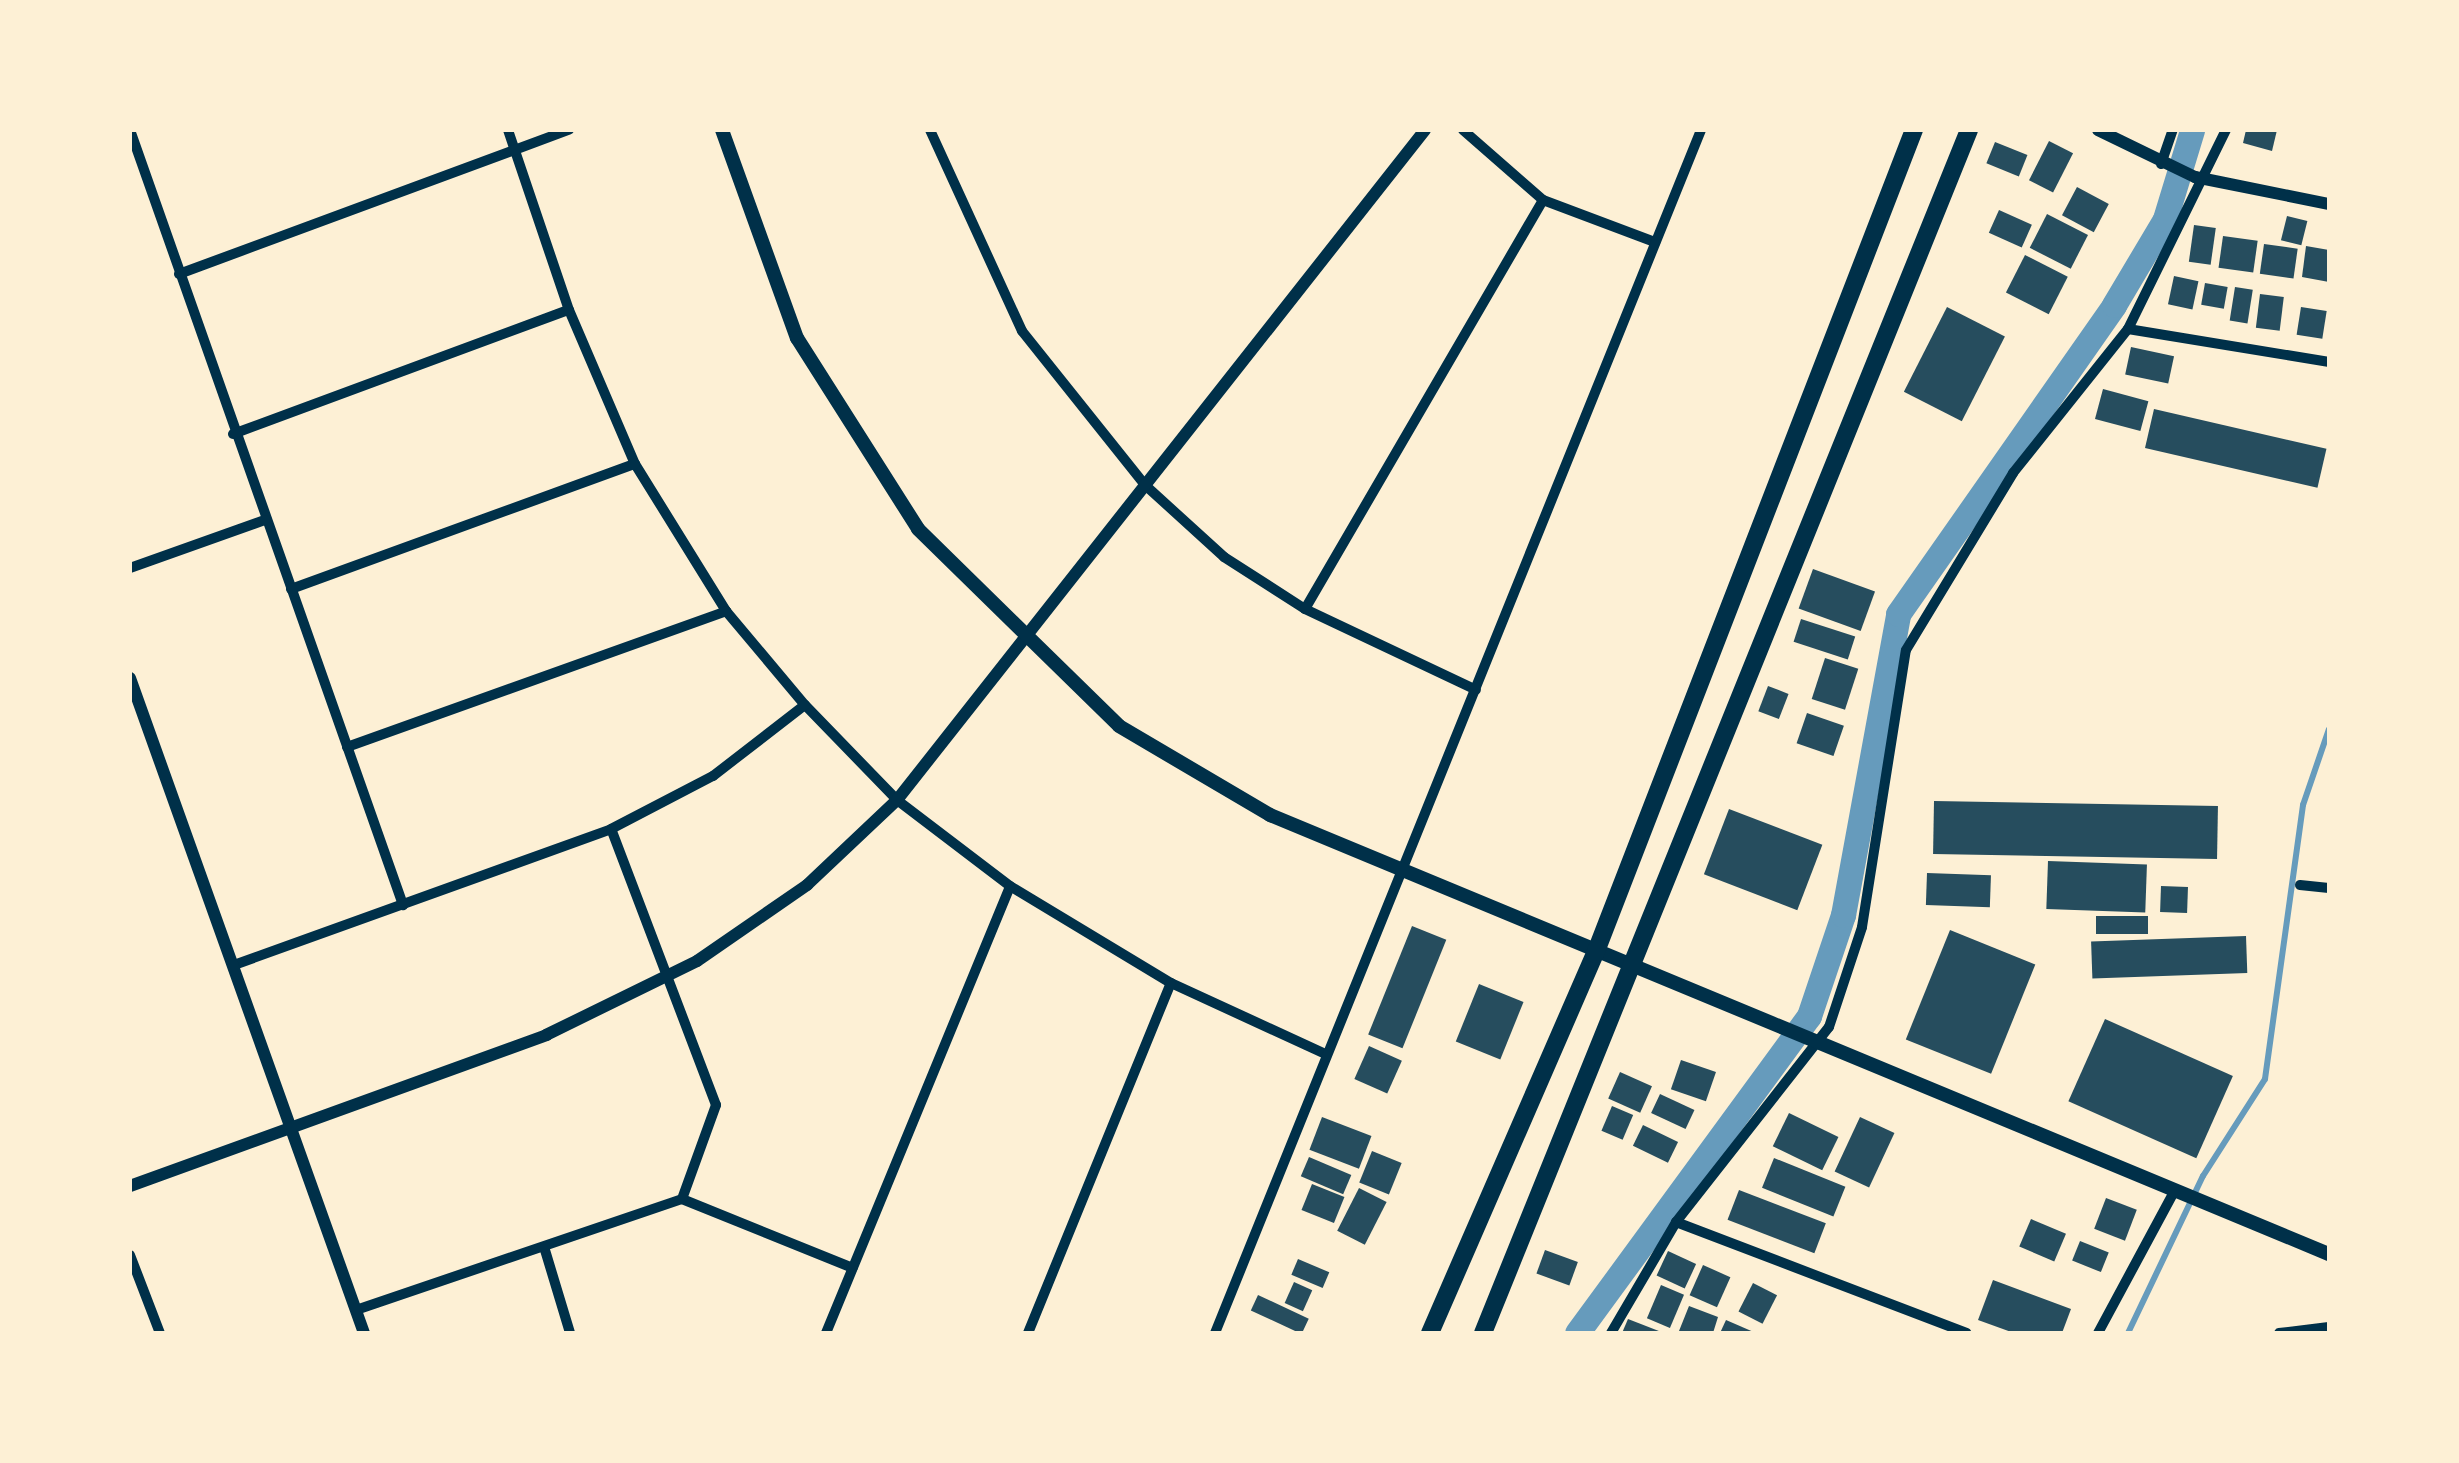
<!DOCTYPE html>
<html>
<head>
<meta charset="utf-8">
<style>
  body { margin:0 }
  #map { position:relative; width:2459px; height:1463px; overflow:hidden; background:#fdf0d5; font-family:Raleway,sans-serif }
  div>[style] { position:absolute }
  .stream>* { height:6px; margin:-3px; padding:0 3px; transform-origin:3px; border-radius:3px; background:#669bbc }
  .canal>* { height:25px; margin:-12.5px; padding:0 12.5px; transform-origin:12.5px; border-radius:12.5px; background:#669bbc }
  .building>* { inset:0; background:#264d5e; transform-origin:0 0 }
  .minor>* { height:10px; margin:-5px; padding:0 5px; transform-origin:5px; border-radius:5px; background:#003049 }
  .tertiary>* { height:12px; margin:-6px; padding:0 6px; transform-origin:6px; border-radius:6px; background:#003049 }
  .secondary>* { height:14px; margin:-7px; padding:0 7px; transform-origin:7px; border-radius:7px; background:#003049 }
  .trunk>* { height:18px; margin:-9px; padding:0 9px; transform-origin:9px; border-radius:9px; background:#003049 }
  span { translate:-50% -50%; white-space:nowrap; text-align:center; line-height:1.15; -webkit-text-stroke:10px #fdf0d5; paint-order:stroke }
  .frame { position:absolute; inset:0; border:132px solid #fdf0d5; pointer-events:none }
</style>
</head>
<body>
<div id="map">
  <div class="stream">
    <div style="left:2128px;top:1333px;width:174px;rotate:-64.5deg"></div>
    <div style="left:2203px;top:1176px;width:115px;rotate:-57.4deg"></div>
    <div style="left:2265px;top:1079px;width:277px;rotate:-82.1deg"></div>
    <div style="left:2303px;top:805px;width:80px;rotate:-71.1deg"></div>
  </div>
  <div class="canal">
    <div style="left:1577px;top:1333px;width:393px;rotate:-53.8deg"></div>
    <div style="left:1809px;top:1016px;width:107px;rotate:-71.4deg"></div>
    <div style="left:1843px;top:915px;width:306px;rotate:-79.6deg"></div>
    <div style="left:1898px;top:614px;width:377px;rotate:-55deg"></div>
    <div style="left:2114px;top:305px;width:100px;rotate:-59.3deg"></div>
    <div style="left:2165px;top:219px;width:93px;rotate:-73.1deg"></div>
  </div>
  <div class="building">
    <div style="clip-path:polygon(2246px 130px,2277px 130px,2272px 151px,2243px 143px)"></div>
    <div style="left:2049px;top:141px;width:27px;height:44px;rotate:27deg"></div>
    <div style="left:1995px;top:142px;width:35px;height:23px;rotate:22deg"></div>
    <div style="left:2077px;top:187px;width:36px;height:32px;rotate:28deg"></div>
    <div style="left:1999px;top:210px;width:36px;height:25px;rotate:24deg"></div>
    <div style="left:2047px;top:214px;width:46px;height:38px;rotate:27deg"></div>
    <div style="left:2287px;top:216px;width:21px;height:25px;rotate:14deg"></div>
    <div style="left:2194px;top:225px;width:22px;height:37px;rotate:8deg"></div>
    <div style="left:2223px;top:236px;width:35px;height:32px;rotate:8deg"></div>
    <div style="left:2264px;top:244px;width:34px;height:30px;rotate:8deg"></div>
    <div style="clip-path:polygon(2306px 246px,2329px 250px,2329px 282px,2302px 277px)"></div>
    <div style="left:2025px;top:255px;width:48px;height:42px;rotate:27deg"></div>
    <div style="left:2174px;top:276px;width:25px;height:29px;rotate:12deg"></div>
    <div style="left:2205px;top:283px;width:23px;height:22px;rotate:10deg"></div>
    <div style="left:2235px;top:287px;width:18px;height:34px;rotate:9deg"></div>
    <div style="left:2260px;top:294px;width:24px;height:34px;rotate:7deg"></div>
    <div style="left:1947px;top:307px;width:65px;height:95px;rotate:27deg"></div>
    <div style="left:2301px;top:307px;width:26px;height:28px;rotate:9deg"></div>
    <div style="left:2131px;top:347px;width:44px;height:28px;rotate:12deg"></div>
    <div style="left:2103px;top:389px;width:47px;height:31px;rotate:15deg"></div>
    <div style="left:2154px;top:409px;width:177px;height:40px;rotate:13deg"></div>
    <div style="left:1813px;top:569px;width:66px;height:42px;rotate:20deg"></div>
    <div style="left:1801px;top:619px;width:57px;height:24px;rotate:18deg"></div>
    <div style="left:1825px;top:658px;width:35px;height:43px;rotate:18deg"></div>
    <div style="left:1768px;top:686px;width:22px;height:27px;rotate:21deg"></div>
    <div style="left:1807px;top:713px;width:39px;height:32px;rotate:19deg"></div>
    <div style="left:1934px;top:801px;width:284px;height:53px;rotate:1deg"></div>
    <div style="left:1729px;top:809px;width:100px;height:70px;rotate:21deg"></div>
    <div style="left:2048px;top:861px;width:99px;height:48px;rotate:2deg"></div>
    <div style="left:1927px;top:873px;width:64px;height:32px;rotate:2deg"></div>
    <div style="left:2161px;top:886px;width:27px;height:26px;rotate:2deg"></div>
    <div style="left:2148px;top:916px;width:18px;height:52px;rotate:90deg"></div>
    <div style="left:1412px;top:926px;width:37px;height:117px;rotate:22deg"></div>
    <div style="left:1950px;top:930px;width:92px;height:118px;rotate:22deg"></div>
    <div style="left:2246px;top:936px;width:37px;height:155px;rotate:88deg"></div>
    <div style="left:1479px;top:984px;width:48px;height:62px;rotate:22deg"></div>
    <div style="left:2105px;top:1019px;width:140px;height:90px;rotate:24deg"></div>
    <div style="left:1369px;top:1046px;width:36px;height:36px;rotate:24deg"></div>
    <div style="left:1681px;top:1060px;width:37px;height:31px;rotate:19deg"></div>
    <div style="left:1620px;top:1072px;width:35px;height:29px;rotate:24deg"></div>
    <div style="left:1660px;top:1094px;width:38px;height:21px;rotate:25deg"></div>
    <div style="left:1612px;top:1106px;width:23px;height:27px;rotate:23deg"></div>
    <div style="left:1789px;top:1113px;width:55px;height:37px;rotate:26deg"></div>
    <div style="left:1322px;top:1117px;width:53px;height:35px;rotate:21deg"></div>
    <div style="left:1860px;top:1117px;width:38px;height:60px;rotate:25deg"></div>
    <div style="left:1643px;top:1125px;width:39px;height:23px;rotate:26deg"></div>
    <div style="left:1372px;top:1151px;width:32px;height:34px;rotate:22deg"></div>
    <div style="left:1309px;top:1157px;width:46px;height:21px;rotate:23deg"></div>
    <div style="left:1774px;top:1158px;width:77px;height:32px;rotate:22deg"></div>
    <div style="left:1312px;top:1184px;width:35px;height:28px;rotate:22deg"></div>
    <div style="left:1359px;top:1188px;width:31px;height:48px;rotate:27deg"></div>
    <div style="left:1739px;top:1190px;width:93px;height:32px;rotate:21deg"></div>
    <div style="left:2106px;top:1198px;width:33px;height:33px;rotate:21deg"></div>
    <div style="left:2031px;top:1219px;width:38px;height:30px;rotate:23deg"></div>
    <div style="left:2080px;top:1241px;width:31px;height:21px;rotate:22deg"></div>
    <div style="left:1545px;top:1250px;width:35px;height:25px;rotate:20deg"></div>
    <div style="left:1668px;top:1251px;width:31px;height:27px;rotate:25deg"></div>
    <div style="left:1298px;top:1259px;width:34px;height:17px;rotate:23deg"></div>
    <div style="left:1703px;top:1265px;width:30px;height:33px;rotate:24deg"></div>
    <div style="clip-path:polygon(1993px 1280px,2071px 1309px,2062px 1333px,2014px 1333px,1978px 1320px)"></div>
    <div style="left:1294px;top:1282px;width:20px;height:23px;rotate:24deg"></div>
    <div style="left:1753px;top:1283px;width:27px;height:32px;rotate:27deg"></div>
    <div style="left:1661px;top:1285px;width:25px;height:36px;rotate:23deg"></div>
    <div style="left:1258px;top:1295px;width:56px;height:17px;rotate:25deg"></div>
    <div style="clip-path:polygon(1689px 1306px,1718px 1317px,1713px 1333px,1679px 1331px)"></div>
    <div style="clip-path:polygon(1628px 1319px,1664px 1333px,1622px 1333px)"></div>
    <div style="clip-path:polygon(1726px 1320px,1756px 1333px,1720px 1333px)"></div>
  </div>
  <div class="minor">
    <div style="left:130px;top:130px;width:822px;rotate:70.59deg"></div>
    <div style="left:508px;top:130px;width:190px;rotate:71.3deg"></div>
    <div style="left:569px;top:310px;width:168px;rotate:66.8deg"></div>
    <div style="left:635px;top:464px;width:173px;rotate:58.2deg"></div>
    <div style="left:726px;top:611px;width:123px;rotate:50deg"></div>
    <div style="left:805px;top:705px;width:132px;rotate:45.9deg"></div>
    <div style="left:897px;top:800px;width:142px;rotate:37.3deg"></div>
    <div style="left:1010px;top:886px;width:188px;rotate:31.1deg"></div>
    <div style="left:1171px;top:983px;width:167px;rotate:24.7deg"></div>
    <div style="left:930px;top:130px;width:221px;rotate:65.4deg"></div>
    <div style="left:1022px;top:331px;width:197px;rotate:51.4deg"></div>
    <div style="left:1145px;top:485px;width:107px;rotate:42.3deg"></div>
    <div style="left:1224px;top:557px;width:96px;rotate:32.7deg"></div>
    <div style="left:1305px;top:609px;width:189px;rotate:25.3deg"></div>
    <div style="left:1463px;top:130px;width:106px;rotate:41.2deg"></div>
    <div style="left:1543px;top:200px;width:120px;rotate:20.6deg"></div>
    <div style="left:2161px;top:164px;width:36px;rotate:-71deg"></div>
    <div style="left:179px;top:274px;width:416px;rotate:-20.3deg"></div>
    <div style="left:2128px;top:329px;width:204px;rotate:9.3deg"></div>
    <div style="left:233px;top:434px;width:358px;rotate:-20.3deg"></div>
    <div style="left:130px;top:568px;width:143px;rotate:-19.6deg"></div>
    <div style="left:291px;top:589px;width:366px;rotate:-20deg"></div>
    <div style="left:1305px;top:609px;width:473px;rotate:-59.8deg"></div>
    <div style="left:347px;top:747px;width:403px;rotate:-19.7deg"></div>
    <div style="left:2300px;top:885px;width:29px;rotate:6deg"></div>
    <div style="left:234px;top:965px;width:401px;rotate:-19.8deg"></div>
    <div style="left:611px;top:829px;width:115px;rotate:-27.5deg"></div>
    <div style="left:713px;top:776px;width:116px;rotate:-37.7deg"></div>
    <div style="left:682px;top:1199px;width:184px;rotate:22deg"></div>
    <div style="left:1676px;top:1222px;width:311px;rotate:20.9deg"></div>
    <div style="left:545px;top:1250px;width:87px;rotate:73.2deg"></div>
    <div style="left:130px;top:1255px;width:84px;rotate:69deg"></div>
    <div style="left:356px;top:1310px;width:344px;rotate:-18.8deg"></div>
    <div style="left:682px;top:1199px;width:100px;rotate:-70.1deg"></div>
    <div style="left:716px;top:1105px;width:295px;rotate:-110.8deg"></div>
    <div style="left:826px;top:1333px;width:483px;rotate:-67.6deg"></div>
    <div style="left:1028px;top:1333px;width:378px;rotate:-67.8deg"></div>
    <div style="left:1215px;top:1333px;width:1297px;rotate:-68deg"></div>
    <div style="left:1611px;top:1333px;width:129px;rotate:-59.6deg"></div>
    <div style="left:1676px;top:1222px;width:248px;rotate:-51.9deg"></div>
    <div style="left:1829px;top:1027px;width:105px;rotate:-71.7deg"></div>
    <div style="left:1862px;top:927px;width:280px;rotate:-81deg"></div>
    <div style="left:1906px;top:650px;width:207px;rotate:-58.8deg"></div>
    <div style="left:2013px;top:473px;width:184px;rotate:-51.4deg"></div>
    <div style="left:2128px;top:329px;width:222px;rotate:-63.8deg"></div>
    <div style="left:2098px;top:1333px;width:160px;rotate:-61.7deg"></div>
    <div style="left:2279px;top:1333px;width:50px;rotate:-6.8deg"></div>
  </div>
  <div class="tertiary">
    <div style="left:2098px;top:130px;width:108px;rotate:25.9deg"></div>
    <div style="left:2195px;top:177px;width:137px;rotate:11.4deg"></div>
    <div style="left:130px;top:678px;width:696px;rotate:70.34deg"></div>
    <div style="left:130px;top:1186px;width:443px;rotate:-19.9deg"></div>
    <div style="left:546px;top:1035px;width:168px;rotate:-26.1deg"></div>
    <div style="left:697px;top:961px;width:134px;rotate:-34.6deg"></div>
    <div style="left:807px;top:885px;width:124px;rotate:-43.4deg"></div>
    <div style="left:897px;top:800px;width:853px;rotate:-51.76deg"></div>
  </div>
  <div class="secondary">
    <div style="left:722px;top:130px;width:221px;rotate:70.2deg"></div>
    <div style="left:797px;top:338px;width:226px;rotate:57.6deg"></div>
    <div style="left:918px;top:529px;width:281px;rotate:44.4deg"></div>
    <div style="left:1119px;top:726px;width:175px;rotate:30.5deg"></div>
    <div style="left:1270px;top:815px;width:1146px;rotate:22.52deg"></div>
  </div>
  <div class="trunk">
    <div style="left:1430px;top:1333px;width:413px;rotate:-66.5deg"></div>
    <div style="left:1595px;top:954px;width:884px;rotate:-68.84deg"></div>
    <div style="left:1483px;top:1333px;width:1297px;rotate:-68deg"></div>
  </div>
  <div class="frame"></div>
</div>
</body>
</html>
